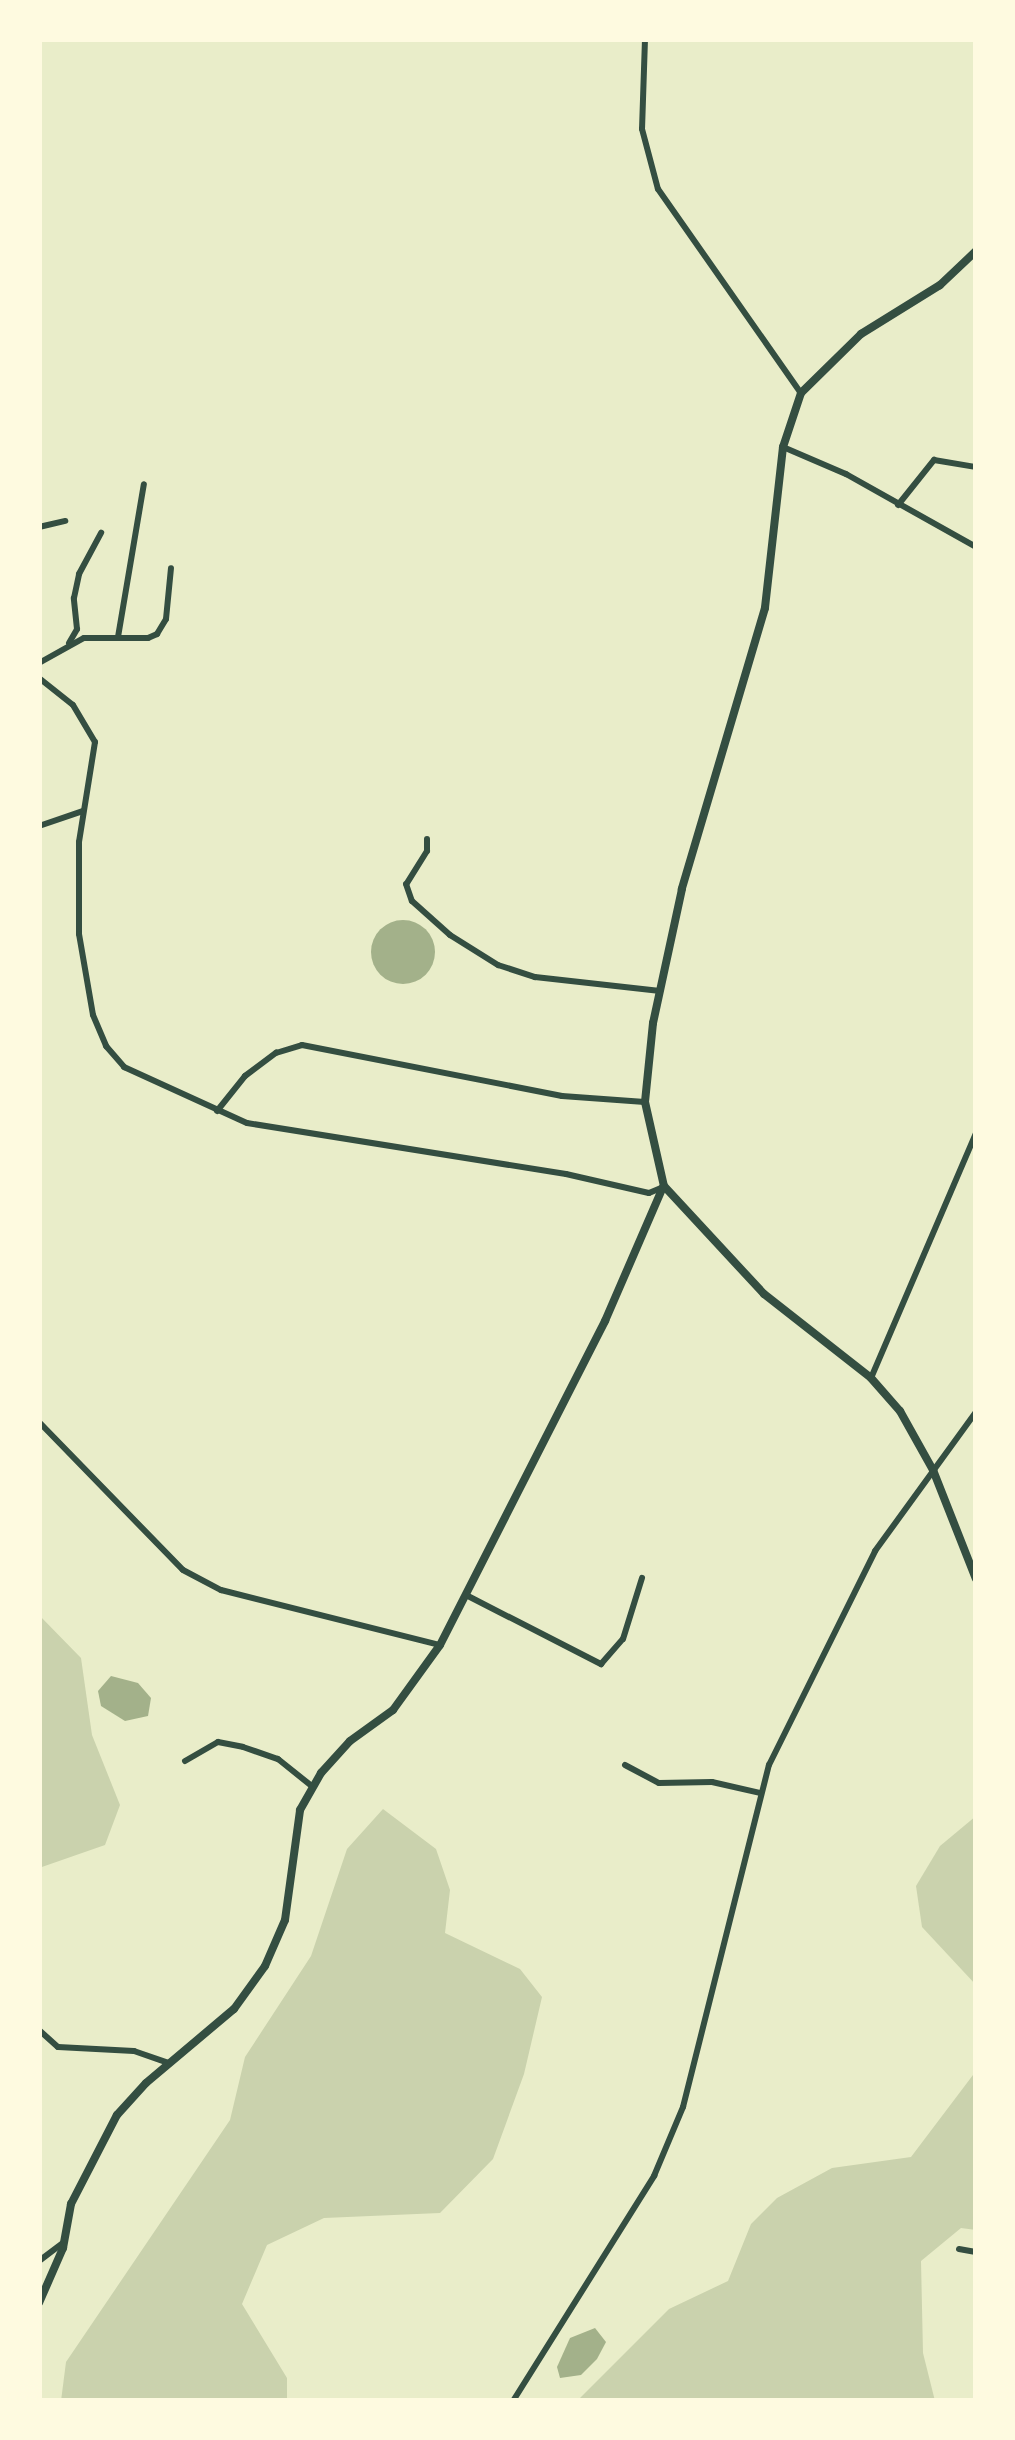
<!DOCTYPE html>
<html>
<head>
<meta charset="utf-8">
<style>
  body { margin:0 }
  #map { position:relative; width:1015px; height:2440px; overflow:hidden; background:#e9edc9; font-family:Literata,serif }
  div>[style] { position:absolute }
  .green>* { inset:0; background:#cad2ad }
  .water>* { inset:0; background:#a3b18a }
  .round { border-radius:50% }
  .minor>* { height:6px; margin:-3px; padding:0 3px; transform-origin:3px; border-radius:3px; background:#344e41 }
  .tertiary>* { height:8px; margin:-4px; padding:0 4px; transform-origin:4px; border-radius:4px; background:#344e41 }
  span { translate:-50% -50%; white-space:nowrap; text-align:center; line-height:1.15; -webkit-text-stroke:12px #fefae0; paint-order:stroke }
  .frame { position:absolute; inset:0; border:42px solid #fefae0; pointer-events:none }
</style>
</head>
<body>
<div id="map">
  <div class="green">
    <div style="clip-path:polygon(39px 1615px,81px 1658px,92px 1735px,120px 1805px,105px 1845px,39px 1868px)"></div>
    <div style="clip-path:polygon(383px 1809px,436px 1849px,450px 1890px,445px 1933px,520px 1969px,542px 1997px,524px 2074px,493px 2159px,440px 2213px,324px 2218px,267px 2245px,242px 2304px,287px 2378px,287px 2401px,61px 2401px,66px 2362px,230px 2120px,245px 2057px,311px 1956px,347px 1849px)"></div>
    <div style="clip-path:polygon(976px 1816px,976px 1985px,922px 1927px,916px 1886px,940px 1846px)"></div>
    <div style="clip-path:polygon(976px 2071px,976px 2230px,961px 2228px,921px 2261px,923px 2353px,935px 2401px,577px 2401px,669px 2309px,728px 2281px,751px 2224px,777px 2198px,832px 2168px,911px 2157px)"></div>
  </div>
  <div class="water">
    <div class="round" style="left:371px;top:920px;width:64px;height:64px"></div>
    <div style="clip-path:polygon(111px 1676px,138px 1683px,151px 1698px,148px 1716px,125px 1721px,101px 1706px,98px 1691px)"></div>
    <div style="clip-path:polygon(595px 2328px,606px 2342px,597px 2359px,581px 2375px,560px 2378px,557px 2367px,570px 2338px)"></div>
  </div>
  <div class="minor">
    <div style="left:645px;top:39px;width:90px;rotate:91.9deg"></div>
    <div style="left:642px;top:129px;width:62px;rotate:75.1deg"></div>
    <div style="left:658px;top:189px;width:249px;rotate:55deg"></div>
    <div style="left:783px;top:447px;width:69px;rotate:23.2deg"></div>
    <div style="left:846px;top:474px;width:149px;rotate:29.3deg"></div>
    <div style="left:898px;top:505px;width:58px;rotate:-51.3deg"></div>
    <div style="left:934px;top:460px;width:43px;rotate:9.5deg"></div>
    <div style="left:39px;top:527px;width:27px;rotate:-13deg"></div>
    <div style="left:118px;top:637px;width:155px;rotate:-80.4deg"></div>
    <div style="left:69px;top:643px;width:16px;rotate:-60deg"></div>
    <div style="left:77px;top:629px;width:31px;rotate:-96deg"></div>
    <div style="left:74px;top:598px;width:25px;rotate:-78deg"></div>
    <div style="left:79px;top:574px;width:47px;rotate:-61.8deg"></div>
    <div style="left:39px;top:663px;width:51px;rotate:-29.1deg"></div>
    <div style="left:84px;top:638px;width:64px"></div>
    <div style="left:148px;top:638px;width:10px;rotate:-24deg"></div>
    <div style="left:157px;top:634px;width:17px;rotate:-59deg"></div>
    <div style="left:166px;top:619px;width:51px;rotate:-84.4deg"></div>
    <div style="left:39px;top:678px;width:43px;rotate:38.5deg"></div>
    <div style="left:73px;top:705px;width:43px;rotate:59.3deg"></div>
    <div style="left:95px;top:742px;width:101px;rotate:99.1deg"></div>
    <div style="left:79px;top:842px;width:92px;rotate:90deg"></div>
    <div style="left:79px;top:934px;width:82px;rotate:80.2deg"></div>
    <div style="left:93px;top:1015px;width:34px;rotate:67deg"></div>
    <div style="left:106px;top:1046px;width:28px;rotate:49deg"></div>
    <div style="left:124px;top:1067px;width:135px;rotate:24.5deg"></div>
    <div style="left:247px;top:1123px;width:323px;rotate:9.1deg"></div>
    <div style="left:566px;top:1174px;width:85px;rotate:12.9deg"></div>
    <div style="left:649px;top:1193px;width:13px;rotate:-23deg"></div>
    <div style="left:39px;top:826px;width:46px;rotate:-18.8deg"></div>
    <div style="left:427px;top:839px;width:12px;rotate:90deg"></div>
    <div style="left:427px;top:851px;width:39px;rotate:122deg"></div>
    <div style="left:406px;top:884px;width:18px;rotate:71deg"></div>
    <div style="left:412px;top:901px;width:51px;rotate:41.8deg"></div>
    <div style="left:450px;top:935px;width:57px;rotate:32deg"></div>
    <div style="left:498px;top:965px;width:39px;rotate:18deg"></div>
    <div style="left:535px;top:977px;width:126px;rotate:6.4deg"></div>
    <div style="left:217px;top:1111px;width:45px;rotate:-51.3deg"></div>
    <div style="left:245px;top:1076px;width:39px;rotate:-37deg"></div>
    <div style="left:276px;top:1053px;width:27px;rotate:-17deg"></div>
    <div style="left:302px;top:1045px;width:265px;rotate:11.1deg"></div>
    <div style="left:562px;top:1096px;width:83px;rotate:4.1deg"></div>
    <div style="left:871px;top:1378px;width:267px;rotate:-66.8deg"></div>
    <div style="left:39px;top:1422px;width:206px;rotate:45.8deg"></div>
    <div style="left:183px;top:1570px;width:43px;rotate:27.8deg"></div>
    <div style="left:221px;top:1590px;width:226px;rotate:14.1deg"></div>
    <div style="left:466px;top:1595px;width:152px;rotate:27.1deg"></div>
    <div style="left:601px;top:1664px;width:33px;rotate:-49deg"></div>
    <div style="left:623px;top:1639px;width:64px;rotate:-72.7deg"></div>
    <div style="left:185px;top:1761px;width:38px;rotate:-30deg"></div>
    <div style="left:218px;top:1742px;width:25px;rotate:11deg"></div>
    <div style="left:243px;top:1747px;width:37px;rotate:19deg"></div>
    <div style="left:278px;top:1759px;width:45px;rotate:38.7deg"></div>
    <div style="left:625px;top:1765px;width:38px;rotate:28deg"></div>
    <div style="left:659px;top:1783px;width:53px;rotate:-1.1deg"></div>
    <div style="left:712px;top:1782px;width:49px;rotate:12.9deg"></div>
    <div style="left:39px;top:2030px;width:25px;rotate:42deg"></div>
    <div style="left:58px;top:2047px;width:76px;rotate:3deg"></div>
    <div style="left:134px;top:2051px;width:37px;rotate:19deg"></div>
    <div style="left:959px;top:2249px;width:17px;rotate:10deg"></div>
    <div style="left:39px;top:2261px;width:30px;rotate:-37deg"></div>
    <div style="left:513px;top:2401px;width:266px;rotate:-57.9deg"></div>
    <div style="left:654px;top:2176px;width:75px;rotate:-67.2deg"></div>
    <div style="left:683px;top:2107px;width:353px;rotate:-75.9deg"></div>
    <div style="left:769px;top:1765px;width:239px;rotate:-63.6deg"></div>
    <div style="left:875px;top:1551px;width:172px;rotate:-54deg"></div>
  </div>
  <div class="tertiary">
    <div style="left:976px;top:251px;width:50px;rotate:136.6deg"></div>
    <div style="left:940px;top:285px;width:93px;rotate:148.2deg"></div>
    <div style="left:861px;top:334px;width:84px;rotate:135.5deg"></div>
    <div style="left:801px;top:393px;width:57px;rotate:108.4deg"></div>
    <div style="left:783px;top:447px;width:162px;rotate:96.4deg"></div>
    <div style="left:765px;top:608px;width:293px;rotate:106.5deg"></div>
    <div style="left:682px;top:889px;width:137px;rotate:102.2deg"></div>
    <div style="left:653px;top:1023px;width:79px;rotate:95.8deg"></div>
    <div style="left:645px;top:1102px;width:86px;rotate:77.3deg"></div>
    <div style="left:664px;top:1186px;width:147px;rotate:47.2deg"></div>
    <div style="left:764px;top:1294px;width:136px;rotate:38.1deg"></div>
    <div style="left:871px;top:1378px;width:44px;rotate:48.7deg"></div>
    <div style="left:900px;top:1411px;width:68px;rotate:60.8deg"></div>
    <div style="left:933px;top:1470px;width:117px;rotate:68.5deg"></div>
    <div style="left:39px;top:2303px;width:60px;rotate:-66.4deg"></div>
    <div style="left:63px;top:2248px;width:45px;rotate:-79.7deg"></div>
    <div style="left:71px;top:2204px;width:100px;rotate:-62.7deg"></div>
    <div style="left:117px;top:2115px;width:43px;rotate:-47.8deg"></div>
    <div style="left:146px;top:2083px;width:115px;rotate:-40.1deg"></div>
    <div style="left:234px;top:2009px;width:53px;rotate:-54.2deg"></div>
    <div style="left:265px;top:1966px;width:50px;rotate:-66.5deg"></div>
    <div style="left:285px;top:1920px;width:111px;rotate:-82.2deg"></div>
    <div style="left:300px;top:1810px;width:43px;rotate:-60.4deg"></div>
    <div style="left:321px;top:1773px;width:43px;rotate:-47.8deg"></div>
    <div style="left:350px;top:1741px;width:53px;rotate:-35.8deg"></div>
    <div style="left:393px;top:1710px;width:80px;rotate:-54.1deg"></div>
    <div style="left:440px;top:1645px;width:364px;rotate:-63deg"></div>
    <div style="left:605px;top:1321px;width:146px;rotate:-66.6deg"></div>
  </div>
  <div class="frame"></div>
</div>
</body>
</html>
